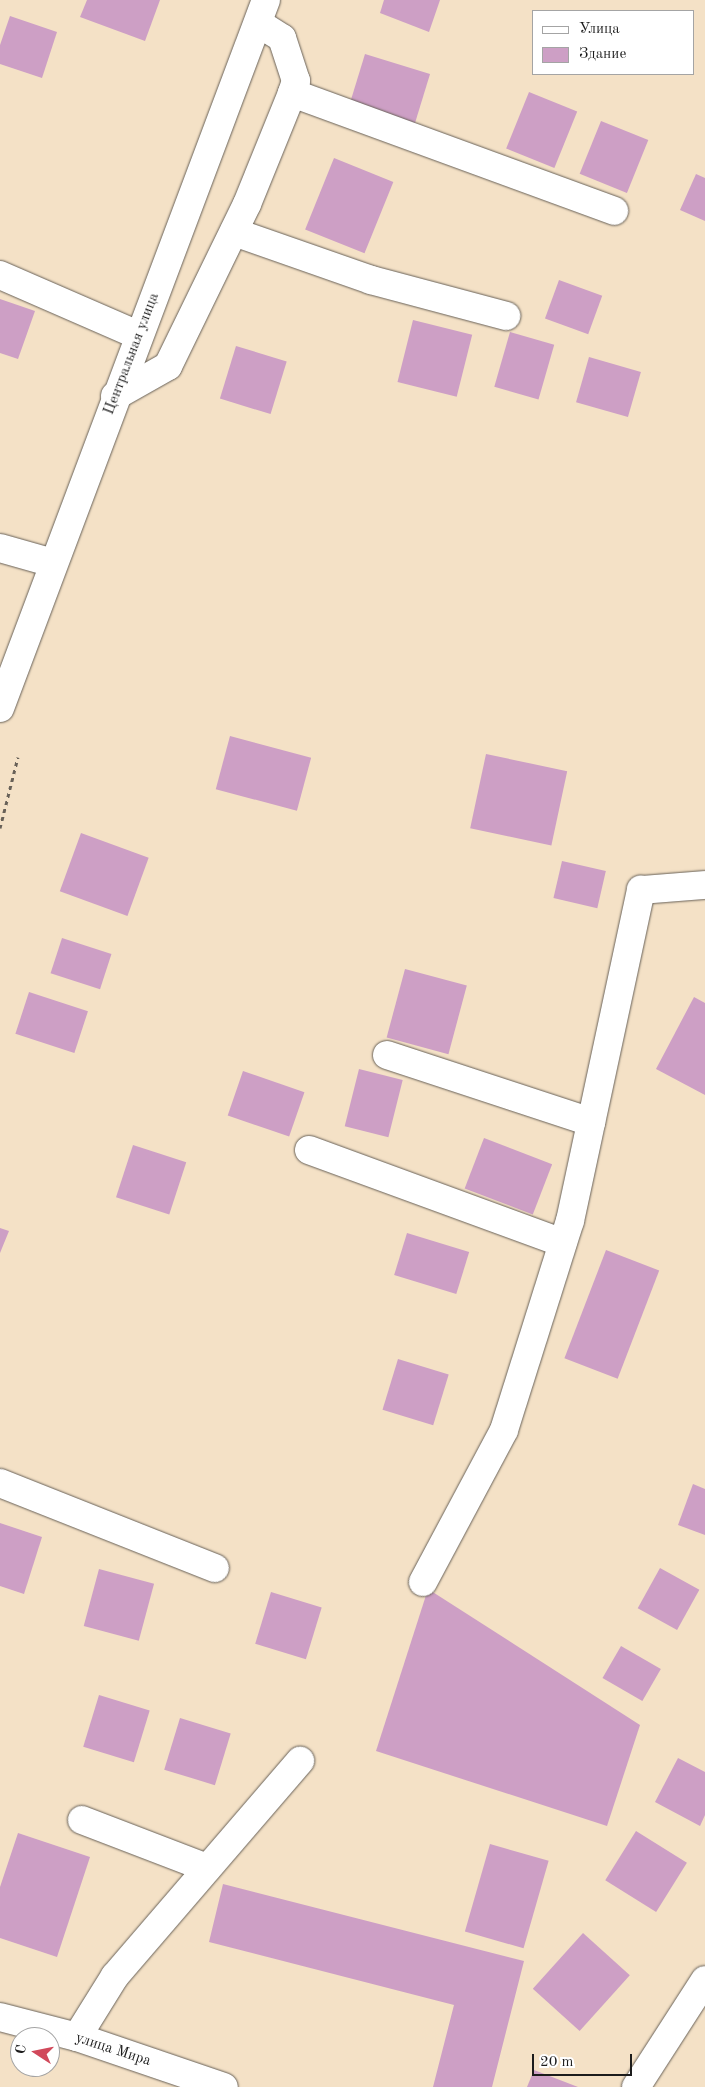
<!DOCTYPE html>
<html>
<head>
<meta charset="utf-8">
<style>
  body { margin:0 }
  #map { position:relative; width:705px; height:2087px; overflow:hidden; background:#f4e1c6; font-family:"Old Standard TT",serif }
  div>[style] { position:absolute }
  .building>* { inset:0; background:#cd9fc5; transform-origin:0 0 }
  .path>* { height:3px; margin-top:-1.5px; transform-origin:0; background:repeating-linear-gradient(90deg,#686158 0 4px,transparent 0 8px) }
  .roads { filter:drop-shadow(0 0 1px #686158) drop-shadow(0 0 1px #686158) }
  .minor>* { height:28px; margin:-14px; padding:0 14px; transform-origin:14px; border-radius:14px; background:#fff }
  span { translate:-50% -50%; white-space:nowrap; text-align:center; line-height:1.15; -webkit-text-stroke:4px #fff; paint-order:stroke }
  .street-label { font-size:15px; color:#1c1c1c }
  .legend { position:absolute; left:532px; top:10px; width:162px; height:65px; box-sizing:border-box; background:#fff; border:1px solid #a4a4a4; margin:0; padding:6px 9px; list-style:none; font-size:15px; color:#1c1c1c }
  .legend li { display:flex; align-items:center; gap:10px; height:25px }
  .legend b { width:25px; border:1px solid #a4a4a4 }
  .north { position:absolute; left:10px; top:2027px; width:50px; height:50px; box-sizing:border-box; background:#fff; border:1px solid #a4a4a4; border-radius:50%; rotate:281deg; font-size:14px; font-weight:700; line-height:20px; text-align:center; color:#1c1c1c }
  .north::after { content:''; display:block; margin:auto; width:18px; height:22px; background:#d1495b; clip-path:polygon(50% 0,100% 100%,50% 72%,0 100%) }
  .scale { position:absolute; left:532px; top:2054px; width:100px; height:22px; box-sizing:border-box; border:2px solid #1c1c1c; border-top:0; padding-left:6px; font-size:15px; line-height:18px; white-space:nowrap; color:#1c1c1c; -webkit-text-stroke:4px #fff; paint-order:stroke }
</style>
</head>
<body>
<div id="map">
  <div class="building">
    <div style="clip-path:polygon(87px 0,160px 0,145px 41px,80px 17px)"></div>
    <div style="clip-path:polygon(384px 0,440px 0,429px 32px,380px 13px)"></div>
    <div style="clip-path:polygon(10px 16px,57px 32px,42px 78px,0 64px,0 45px)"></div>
    <div style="left:365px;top:54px;width:68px;height:55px;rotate:17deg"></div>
    <div style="left:529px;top:92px;width:52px;height:61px;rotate:22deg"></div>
    <div style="left:601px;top:121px;width:51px;height:57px;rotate:22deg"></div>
    <div style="left:334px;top:158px;width:64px;height:77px;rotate:22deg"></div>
    <div style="clip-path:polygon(696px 174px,705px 178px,705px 221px,680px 210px)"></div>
    <div style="left:559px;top:280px;width:46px;height:41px;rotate:20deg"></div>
    <div style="clip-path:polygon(0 299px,35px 311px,18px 359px,0 353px)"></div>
    <div style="left:413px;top:320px;width:61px;height:64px;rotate:14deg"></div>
    <div style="left:510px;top:332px;width:46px;height:57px;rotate:16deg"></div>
    <div style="left:236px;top:346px;width:53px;height:55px;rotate:17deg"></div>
    <div style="left:589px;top:357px;width:54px;height:47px;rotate:16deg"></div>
    <div style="left:230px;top:736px;width:84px;height:55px;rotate:15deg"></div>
    <div style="left:486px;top:754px;width:83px;height:76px;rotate:12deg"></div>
    <div style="left:81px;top:833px;width:72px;height:62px;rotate:20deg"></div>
    <div style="left:562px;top:861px;width:45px;height:38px;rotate:13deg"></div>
    <div style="left:62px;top:938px;width:52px;height:37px;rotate:18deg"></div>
    <div style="left:405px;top:969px;width:64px;height:71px;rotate:15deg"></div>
    <div style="left:29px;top:992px;width:62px;height:44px;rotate:18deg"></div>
    <div style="clip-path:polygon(694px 997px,705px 1003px,705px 1095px,656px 1069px)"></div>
    <div style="left:359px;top:1069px;width:45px;height:59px;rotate:14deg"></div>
    <div style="left:243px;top:1071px;width:65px;height:47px;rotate:19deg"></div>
    <div style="left:484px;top:1138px;width:73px;height:54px;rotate:21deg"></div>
    <div style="left:133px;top:1145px;width:56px;height:55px;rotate:18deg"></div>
    <div style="clip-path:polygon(0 1228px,9px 1231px,0 1253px)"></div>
    <div style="left:407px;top:1233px;width:65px;height:44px;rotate:17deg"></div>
    <div style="left:606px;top:1250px;width:57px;height:116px;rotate:21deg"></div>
    <div style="left:398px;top:1359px;width:53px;height:53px;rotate:17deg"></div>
    <div style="clip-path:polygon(693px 1484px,705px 1489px,705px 1535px,678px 1525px)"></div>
    <div style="clip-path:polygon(0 1523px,42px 1537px,24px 1594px,0 1586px)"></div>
    <div style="left:660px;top:1568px;width:45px;height:46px;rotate:29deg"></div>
    <div style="left:99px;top:1569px;width:57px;height:59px;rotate:15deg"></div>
    <div style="clip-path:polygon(428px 1589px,640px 1725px,607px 1826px,376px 1751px)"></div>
    <div style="left:271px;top:1592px;width:53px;height:54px;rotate:17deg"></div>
    <div style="left:621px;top:1646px;width:46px;height:37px;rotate:30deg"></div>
    <div style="left:99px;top:1695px;width:53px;height:54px;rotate:17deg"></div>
    <div style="left:180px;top:1718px;width:53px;height:54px;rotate:17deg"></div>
    <div style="clip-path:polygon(678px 1758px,705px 1772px,705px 1815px,700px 1826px,655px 1802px)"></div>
    <div style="left:636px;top:1831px;width:60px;height:58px;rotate:32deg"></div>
    <div style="clip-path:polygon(18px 1833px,90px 1857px,57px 1957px,0 1938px,0 1887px)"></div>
    <div style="left:490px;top:1844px;width:61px;height:91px;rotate:16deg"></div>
    <div style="clip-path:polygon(223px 1884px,524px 1961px,492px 2087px,433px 2087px,454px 2005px,209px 1942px)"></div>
    <div style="left:583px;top:1933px;width:63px;height:75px;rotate:42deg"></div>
    <div style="clip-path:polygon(534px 2070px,578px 2087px,527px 2087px)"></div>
  </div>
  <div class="path">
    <div style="left:0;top:828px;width:73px;rotate:-75.8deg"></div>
  </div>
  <div class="roads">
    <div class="minor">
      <div style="left:292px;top:93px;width:343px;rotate:20.1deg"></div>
      <div style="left:234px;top:232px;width:145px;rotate:19.3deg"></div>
      <div style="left:371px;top:280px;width:140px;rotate:14.9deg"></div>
      <div style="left:0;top:275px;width:150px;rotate:23.5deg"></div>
      <div style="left:115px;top:396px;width:61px;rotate:-29.5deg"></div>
      <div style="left:168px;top:366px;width:180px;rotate:-64deg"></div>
      <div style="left:247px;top:204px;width:120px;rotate:-67.9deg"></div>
      <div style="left:292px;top:93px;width:13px;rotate:-72deg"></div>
      <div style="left:296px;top:81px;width:45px;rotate:-108deg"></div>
      <div style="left:282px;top:38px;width:28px;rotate:-148deg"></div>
      <div style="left:0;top:548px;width:55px;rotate:15.8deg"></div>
      <div style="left:0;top:708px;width:756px;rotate:-69.41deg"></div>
      <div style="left:387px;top:1055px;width:215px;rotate:18.2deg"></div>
      <div style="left:309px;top:1150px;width:270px;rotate:20.1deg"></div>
      <div style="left:0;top:1483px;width:231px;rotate:21.6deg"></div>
      <div style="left:423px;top:1582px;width:172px;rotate:-61.9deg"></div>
      <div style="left:504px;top:1430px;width:219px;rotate:-72.5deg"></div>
      <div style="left:570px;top:1221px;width:339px;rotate:-77.9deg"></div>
      <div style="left:641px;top:890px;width:64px;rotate:-4.5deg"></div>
      <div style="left:82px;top:1820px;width:134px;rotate:21deg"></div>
      <div style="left:0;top:2017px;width:80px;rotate:14.6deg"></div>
      <div style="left:77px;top:2037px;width:155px;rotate:18.8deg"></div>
      <div style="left:77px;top:2037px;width:72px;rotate:-58.1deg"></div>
      <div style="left:115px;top:1976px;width:284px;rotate:-49.3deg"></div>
      <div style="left:636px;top:2087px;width:127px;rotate:-57.2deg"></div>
    </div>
  </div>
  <div class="street-label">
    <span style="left:132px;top:354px;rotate:-69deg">Центральная улица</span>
    <span style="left:113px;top:2050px;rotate:18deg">улица Мира</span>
  </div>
  <ul class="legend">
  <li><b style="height:6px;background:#fff"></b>Улица</li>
  <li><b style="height:14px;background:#cd9fc5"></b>Здание</li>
  </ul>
  <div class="north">С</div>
  <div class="scale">20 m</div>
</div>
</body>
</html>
